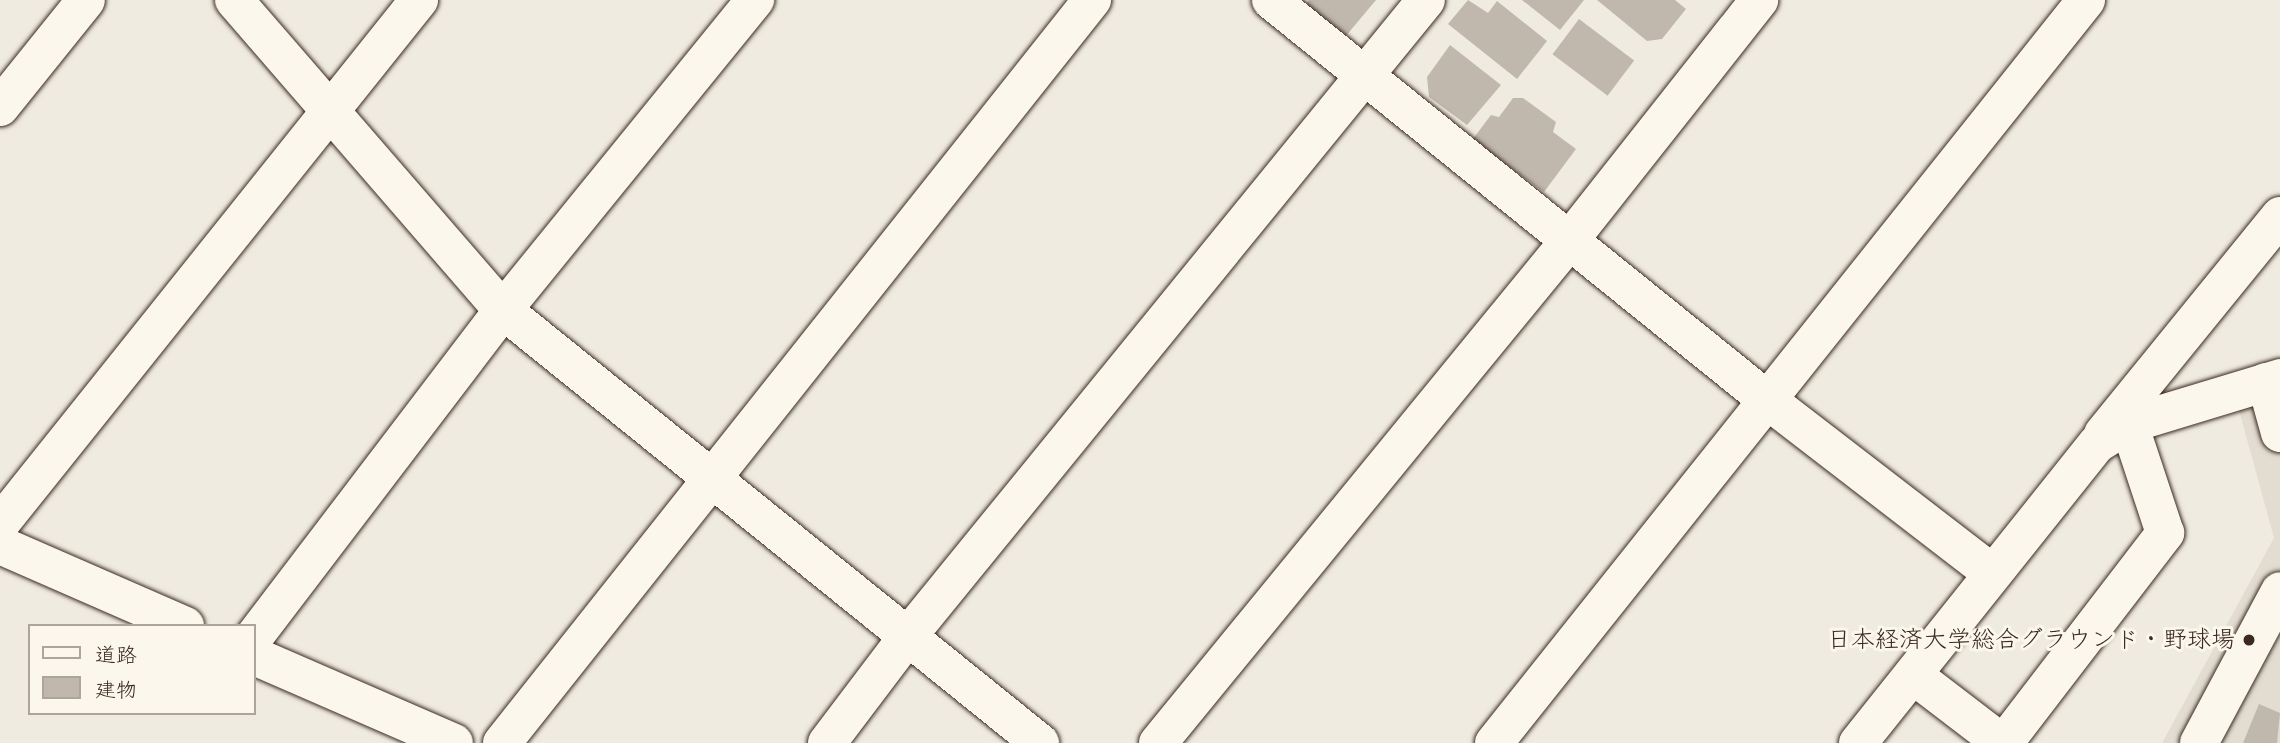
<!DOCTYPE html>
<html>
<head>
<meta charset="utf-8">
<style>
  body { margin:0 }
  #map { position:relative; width:2280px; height:743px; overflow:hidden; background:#f0ebe0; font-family:"Balsamiq Sans","Klee One",sans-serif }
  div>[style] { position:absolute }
  .built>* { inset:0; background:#e2dcd1 }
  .building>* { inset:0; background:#c0b8ad; transform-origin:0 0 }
  .roads { filter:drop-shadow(0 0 2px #3b2a1e) drop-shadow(0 0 2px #3b2a1e) }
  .minor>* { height:38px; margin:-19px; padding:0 19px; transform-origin:19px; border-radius:19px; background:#fbf7ec }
  .dots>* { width:19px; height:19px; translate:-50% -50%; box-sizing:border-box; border:4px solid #fbf7ec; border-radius:50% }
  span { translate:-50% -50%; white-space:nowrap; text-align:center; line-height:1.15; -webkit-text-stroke:6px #fbf7ec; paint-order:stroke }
  .poi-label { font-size:24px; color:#3b2a1e }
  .right { translate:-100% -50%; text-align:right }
  .legend { position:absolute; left:28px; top:624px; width:228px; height:91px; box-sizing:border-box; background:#fbf7ec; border:2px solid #aea59a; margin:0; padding:9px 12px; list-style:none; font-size:21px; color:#3b2a1e }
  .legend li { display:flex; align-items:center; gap:14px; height:35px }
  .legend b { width:35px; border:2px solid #aea59a }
</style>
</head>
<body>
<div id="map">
  <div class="built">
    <div style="clip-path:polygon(2280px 399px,2280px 743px,2162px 743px,2274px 538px,2239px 410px)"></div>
  </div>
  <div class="building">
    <div style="clip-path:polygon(1309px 0,1376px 0,1345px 37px,1306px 4px)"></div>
    <div style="clip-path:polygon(1468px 0,1488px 13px,1497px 1px,1547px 41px,1517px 79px,1448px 24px)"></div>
    <div style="clip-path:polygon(1522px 0,1584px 0,1560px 30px)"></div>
    <div style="clip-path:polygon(1597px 0,1675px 0,1686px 9px,1662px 39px,1647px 41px)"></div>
    <div style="left:1579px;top:19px;width:69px;height:44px;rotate:37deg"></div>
    <div style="clip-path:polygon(1450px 45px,1501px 85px,1467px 125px,1429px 97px,1427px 77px)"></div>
    <div style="clip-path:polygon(1513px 98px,1523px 98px,1556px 122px,1553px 132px,1576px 149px,1544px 192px,1472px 140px,1491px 115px,1499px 117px)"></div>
    <div style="clip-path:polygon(2259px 704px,2280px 713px,2277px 743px,2243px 743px)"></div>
  </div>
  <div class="roads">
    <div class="minor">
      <div style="left:234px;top:0;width:410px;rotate:49.1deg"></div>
      <div style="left:503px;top:310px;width:690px;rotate:38.88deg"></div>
      <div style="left:1271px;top:0;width:636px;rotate:38.87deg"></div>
      <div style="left:1766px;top:399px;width:284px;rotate:37.6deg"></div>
      <div style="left:0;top:107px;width:137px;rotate:-51.2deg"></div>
      <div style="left:2266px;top:382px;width:53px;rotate:74.6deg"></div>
      <div style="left:2103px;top:434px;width:281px;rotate:-50.9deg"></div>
      <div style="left:0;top:524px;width:671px;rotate:-51.35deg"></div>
      <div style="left:0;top:545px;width:202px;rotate:23.6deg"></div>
      <div style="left:254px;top:637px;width:411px;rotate:-52.7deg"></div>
      <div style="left:503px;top:310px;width:400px;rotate:-50.9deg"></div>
      <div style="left:254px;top:656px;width:218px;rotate:23.5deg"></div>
      <div style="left:1913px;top:675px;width:112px;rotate:37.4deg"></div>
      <div style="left:502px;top:743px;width:949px;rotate:-51.55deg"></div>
      <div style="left:827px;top:743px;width:134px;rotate:-52.9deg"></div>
      <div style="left:908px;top:636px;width:820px;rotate:-50.84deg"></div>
      <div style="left:1158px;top:743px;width:649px;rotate:-50.69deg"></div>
      <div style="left:1569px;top:241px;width:307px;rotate:-51.7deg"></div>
      <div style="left:1494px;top:743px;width:950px;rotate:-51.45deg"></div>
      <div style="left:1858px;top:743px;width:383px;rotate:-51.4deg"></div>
      <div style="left:2097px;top:444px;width:38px;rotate:-32deg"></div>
      <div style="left:2129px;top:424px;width:158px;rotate:-16.9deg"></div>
      <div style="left:2004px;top:743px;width:265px;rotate:-52.5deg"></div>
      <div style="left:2165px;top:533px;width:115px;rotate:-108.3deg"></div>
      <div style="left:2199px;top:743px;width:172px;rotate:-61.9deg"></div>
    </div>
  </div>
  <div class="dots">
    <div style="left:2249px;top:640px;background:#3b2a1e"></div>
  </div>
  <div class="poi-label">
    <span class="right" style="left:2235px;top:640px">日本経済大学総合グラウンド・野球場</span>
  </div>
  <ul class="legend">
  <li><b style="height:9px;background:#fbf7ec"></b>道路</li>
  <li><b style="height:19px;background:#c0b8ad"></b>建物</li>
  </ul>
</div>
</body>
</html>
